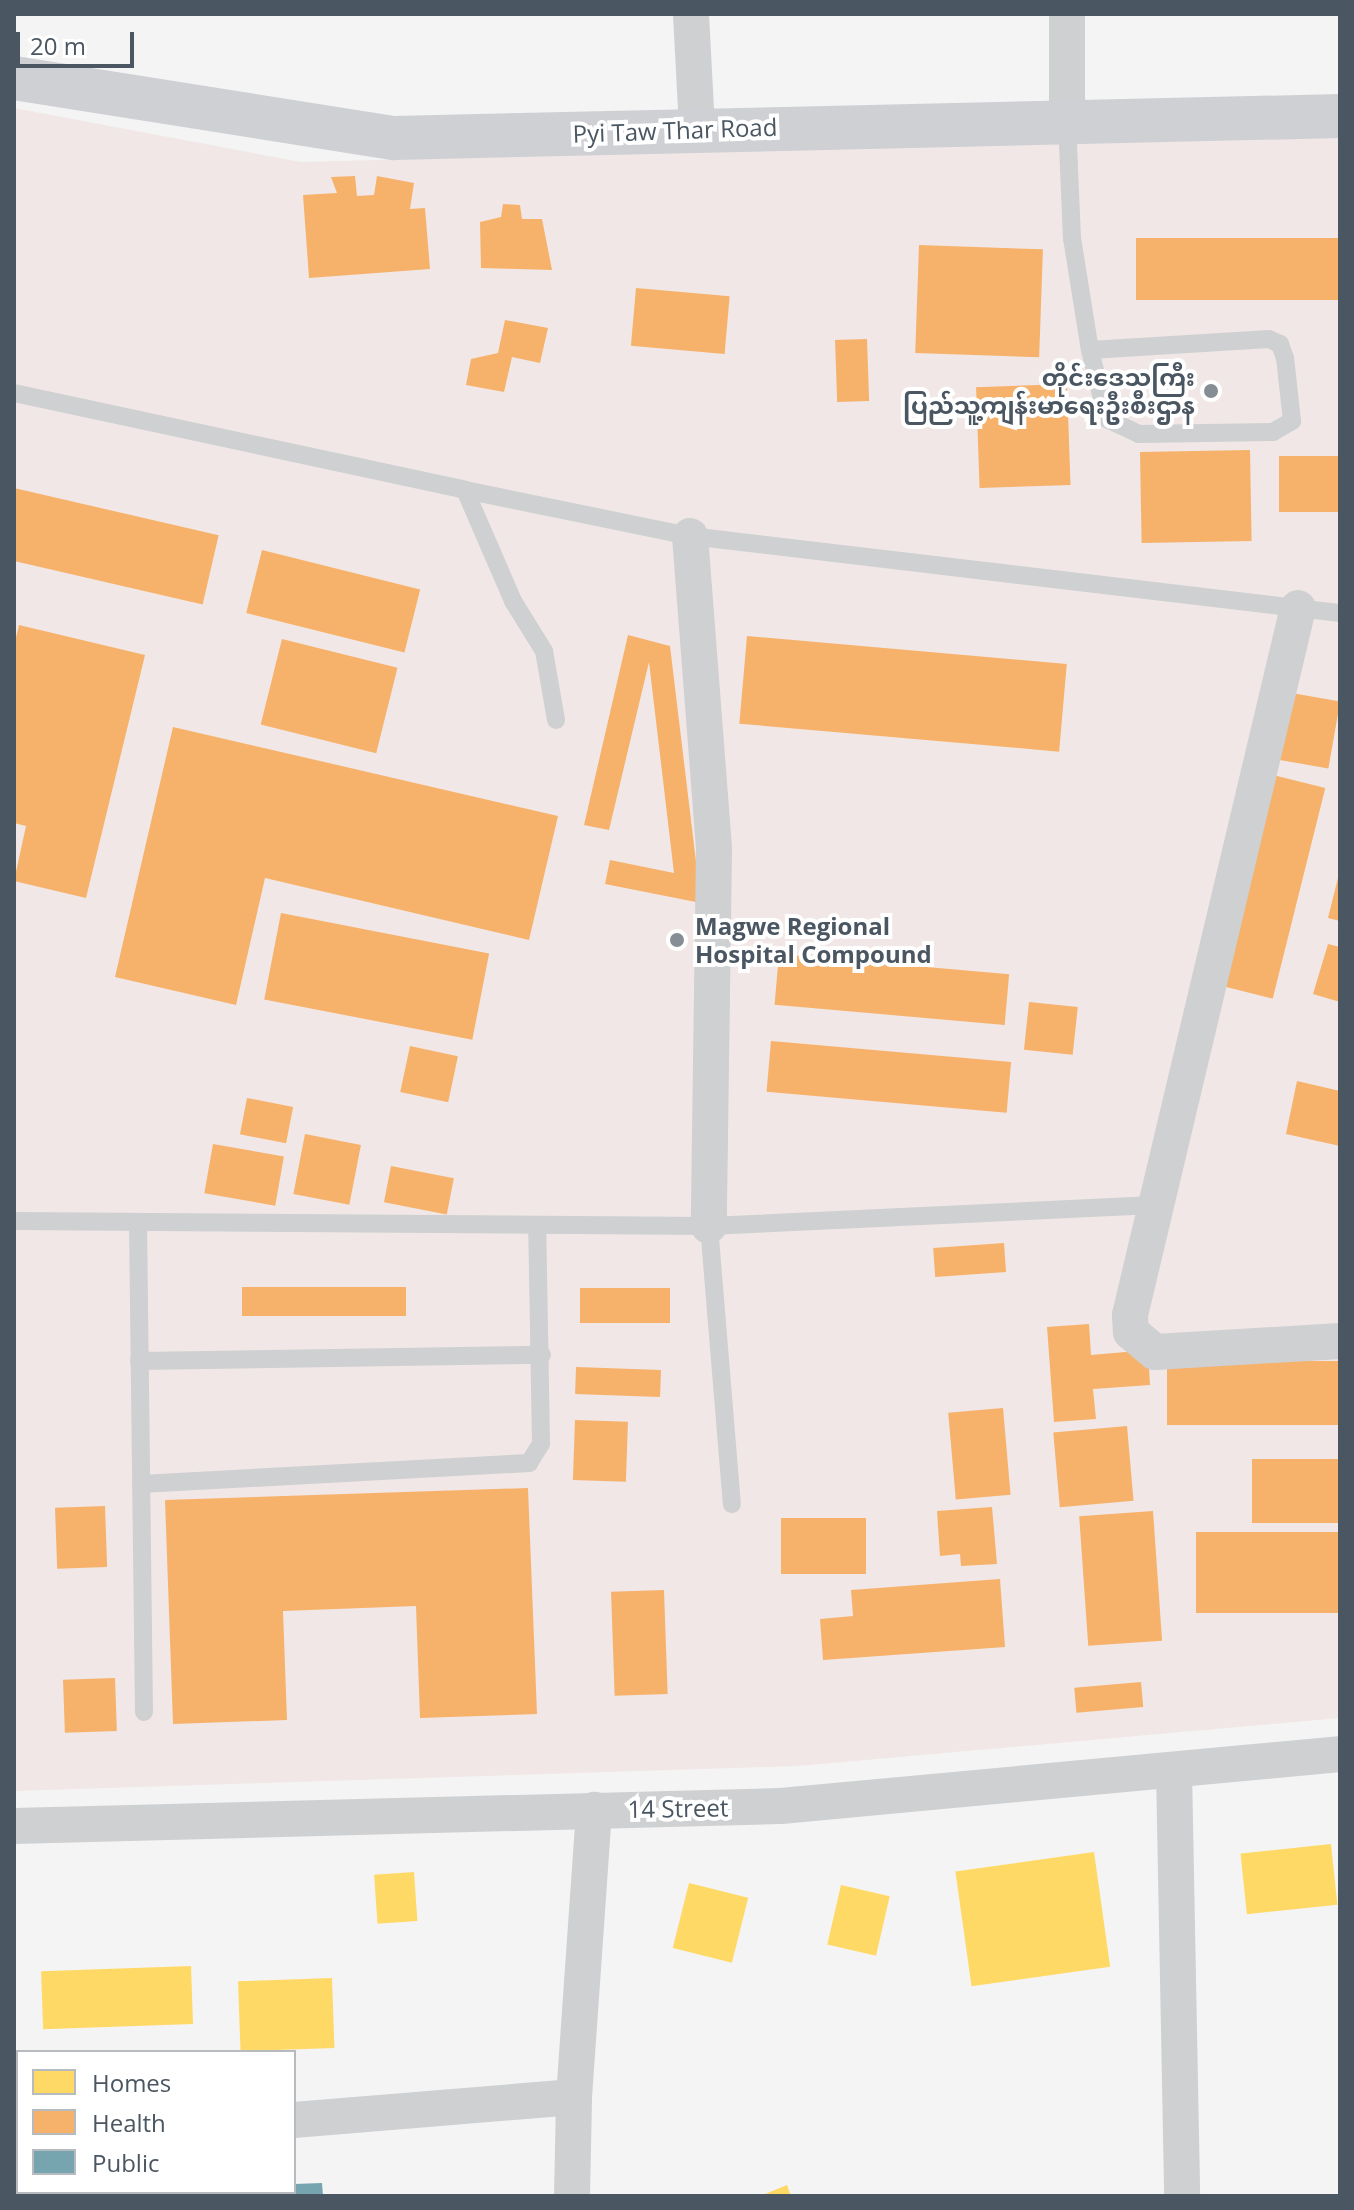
<!DOCTYPE html>
<html>
<head>
<meta charset="utf-8">
<style>
  body { margin:0 }
  #map { position:relative; width:1354px; height:2210px; overflow:hidden; background:#f4f4f4; font-family:"Open Sans","Noto Sans Myanmar",sans-serif }
  div>[style] { position:absolute }
  .medical>* { inset:0; background:#f1e7e6 }
  .homes>* { inset:0; background:#ffd966; transform-origin:0 0 }
  .health>* { inset:0; background:#f6b26b; transform-origin:0 0 }
  .public>* { inset:0; background:#76a5af }
  .lane>* { height:18px; margin:-9px; padding:0 9px; transform-origin:9px; border-radius:9px; background:#ced0d2 }
  .street>* { height:36px; margin:-18px; padding:0 18px; transform-origin:18px; border-radius:18px; background:#ced0d2 }
  .secondary>* { height:44px; margin:-22px; padding:0 22px; transform-origin:22px; border-radius:22px; background:#ced0d4 }
  .dots>* { width:22px; height:22px; translate:-50% -50%; box-sizing:border-box; border:4px solid #fff; border-radius:50% }
  span { translate:-50% -50%; white-space:nowrap; text-align:center; line-height:1.15; -webkit-text-stroke:8px #fff; paint-order:stroke }
  .street-label { font-size:24px; color:#4a5661 }
  .poi-label { font-size:24px; color:#4a5661; font-weight:700 }
  .right { translate:-100% -50%; text-align:right }
  .left { translate:0 -50%; text-align:left }
  .frame { position:absolute; inset:0; border:16px solid #4a5661; pointer-events:none }
  .legend { position:absolute; left:16px; top:2050px; width:280px; height:144px; box-sizing:border-box; background:#fff; border:2px solid #b7bbc0; margin:0; padding:10px 14px; list-style:none; font-size:24px; color:#4a5661 }
  .legend li { display:flex; align-items:center; gap:16px; height:40px }
  .legend b { width:40px; border:2px solid #b7bbc0 }
  .scale { position:absolute; left:16px; top:32px; width:118px; height:36px; box-sizing:border-box; border:4px solid #4a5661; border-top:0; padding-left:10px; font-size:24px; line-height:28px; white-space:nowrap; color:#4a5661; -webkit-text-stroke:6px #fff; paint-order:stroke }
</style>
</head>
<body>
<div id="map">
  <div class="medical">
    <div style="clip-path:polygon(14px 108px,301px 162px,1340px 135px,1340px 1718px,798px 1766px,14px 1791px)"></div>
  </div>
  <div class="homes">
    <div style="left:1331px;top:1844px;width:61px;height:91px;rotate:84deg"></div>
    <div style="left:1094px;top:1852px;width:116px;height:140px;rotate:82deg"></div>
    <div style="left:414px;top:1872px;width:49px;height:40px;rotate:86deg"></div>
    <div style="left:689px;top:1883px;width:61px;height:67px;rotate:14deg"></div>
    <div style="left:841px;top:1885px;width:50px;height:61px;rotate:13deg"></div>
    <div style="left:191px;top:1966px;width:58px;height:150px;rotate:88deg"></div>
    <div style="left:332px;top:1978px;width:70px;height:94px;rotate:88deg"></div>
    <div style="clip-path:polygon(787px 2185px,791px 2196px,760px 2196px)"></div>
  </div>
  <div class="health">
    <div style="clip-path:polygon(355px 176px,357px 196px,374px 195px,377px 176px,414px 183px,410px 209px,425px 208px,430px 269px,309px 278px,303px 195px,337px 193px,331px 177px)"></div>
    <div style="clip-path:polygon(503px 204px,520px 205px,522px 219px,542px 219px,552px 270px,481px 268px,480px 222px,501px 217px)"></div>
    <div style="left:1340px;top:238px;width:62px;height:204px;rotate:90deg"></div>
    <div style="left:919px;top:245px;width:124px;height:108px;rotate:2deg"></div>
    <div style="left:636px;top:288px;width:94px;height:58px;rotate:5deg"></div>
    <div style="clip-path:polygon(505px 320px,548px 328px,540px 363px,512px 357px,504px 392px,466px 385px,471px 359px,498px 353px)"></div>
    <div style="left:867px;top:339px;width:62px;height:32px;rotate:88deg"></div>
    <div style="left:1067px;top:384px;width:101px;height:91px;rotate:88deg"></div>
    <div style="left:1250px;top:450px;width:91px;height:110px;rotate:89deg"></div>
    <div style="left:1340px;top:456px;width:56px;height:61px;rotate:90deg"></div>
    <div style="left:14px;top:488px;width:210px;height:71px;rotate:13deg"></div>
    <div style="left:262px;top:550px;width:163px;height:65px;rotate:14deg"></div>
    <div style="clip-path:polygon(19px 625px,145px 655px,86px 898px,14px 881px,26px 826px,14px 823px,14px 646px)"></div>
    <div style="clip-path:polygon(628px 635px,670px 646px,701px 903px,605px 884px,610px 860px,674px 873px,649px 662px,609px 830px,584px 825px)"></div>
    <div style="left:747px;top:636px;width:321px;height:88px;rotate:5deg"></div>
    <div style="left:282px;top:639px;width:119px;height:88px;rotate:14deg"></div>
    <div style="left:1286px;top:692px;width:55px;height:68px;rotate:10deg"></div>
    <div style="clip-path:polygon(173px 727px,558px 816px,529px 940px,265px 878px,236px 1005px,115px 977px)"></div>
    <div style="left:1269px;top:774px;width:58px;height:217px;rotate:14deg"></div>
    <div style="clip-path:polygon(1339px 874px,1340px 875px,1340px 921px,1328px 918px)"></div>
    <div style="left:281px;top:913px;width:212px;height:88px;rotate:11deg"></div>
    <div style="clip-path:polygon(1328px 944px,1340px 947px,1340px 1002px,1313px 994px)"></div>
    <div style="left:779px;top:954px;width:231px;height:51px;rotate:5deg"></div>
    <div style="left:1029px;top:1002px;width:49px;height:48px;rotate:6deg"></div>
    <div style="left:771px;top:1041px;width:241px;height:51px;rotate:5deg"></div>
    <div style="left:410px;top:1046px;width:49px;height:47px;rotate:12deg"></div>
    <div style="clip-path:polygon(1297px 1081px,1340px 1091px,1340px 1146px,1286px 1134px)"></div>
    <div style="left:247px;top:1098px;width:47px;height:37px;rotate:11deg"></div>
    <div style="left:305px;top:1134px;width:57px;height:61px;rotate:11deg"></div>
    <div style="left:213px;top:1144px;width:72px;height:50px;rotate:10deg"></div>
    <div style="left:391px;top:1166px;width:64px;height:37px;rotate:11deg"></div>
    <div style="left:1004px;top:1243px;width:29px;height:71px;rotate:86deg"></div>
    <div style="left:406px;top:1287px;width:29px;height:164px;rotate:90deg"></div>
    <div style="left:580px;top:1288px;width:90px;height:35px"></div>
    <div style="clip-path:polygon(1089px 1324px,1091px 1355px,1148px 1350px,1150px 1385px,1093px 1389px,1096px 1419px,1054px 1422px,1047px 1327px)"></div>
    <div style="left:1340px;top:1361px;width:64px;height:173px;rotate:90deg"></div>
    <div style="left:661px;top:1370px;width:27px;height:85px;rotate:92deg"></div>
    <div style="left:1003px;top:1408px;width:87px;height:55px;rotate:85deg"></div>
    <div style="left:575px;top:1420px;width:53px;height:60px;rotate:2deg"></div>
    <div style="left:1127px;top:1426px;width:75px;height:74px;rotate:85deg"></div>
    <div style="left:1340px;top:1459px;width:64px;height:88px;rotate:90deg"></div>
    <div style="clip-path:polygon(528px 1488px,537px 1714px,420px 1718px,416px 1606px,283px 1611px,287px 1720px,173px 1724px,165px 1500px)"></div>
    <div style="left:105px;top:1506px;width:61px;height:50px;rotate:88deg"></div>
    <div style="clip-path:polygon(992px 1507px,997px 1564px,961px 1566px,960px 1554px,940px 1556px,937px 1511px)"></div>
    <div style="left:1153px;top:1511px;width:130px;height:74px;rotate:86deg"></div>
    <div style="left:781px;top:1518px;width:85px;height:56px"></div>
    <div style="left:1340px;top:1532px;width:81px;height:144px;rotate:90deg"></div>
    <div style="clip-path:polygon(1000px 1579px,1005px 1647px,823px 1660px,820px 1619px,853px 1616px,851px 1590px)"></div>
    <div style="left:664px;top:1590px;width:104px;height:53px;rotate:88deg"></div>
    <div style="left:115px;top:1678px;width:53px;height:52px;rotate:88deg"></div>
    <div style="left:1141px;top:1682px;width:25px;height:67px;rotate:85deg"></div>
  </div>
  <div class="public">
    <div style="clip-path:polygon(322px 2183px,323px 2196px,194px 2196px,194px 2192px,294px 2192px,294px 2184px)"></div>
  </div>
  <div class="lane">
    <div style="left:1067px;top:120px;width:118px;rotate:87.6deg"></div>
    <div style="left:1072px;top:238px;width:113px;rotate:80.9deg"></div>
    <div style="left:1090px;top:350px;width:71px;rotate:76.2deg"></div>
    <div style="left:1107px;top:419px;width:35px;rotate:25deg"></div>
    <div style="left:1139px;top:434px;width:134px;rotate:-0.9deg"></div>
    <div style="left:1273px;top:432px;width:22px;rotate:-30deg"></div>
    <div style="left:1292px;top:421px;width:63px;rotate:-96.3deg"></div>
    <div style="left:1285px;top:358px;width:15px;rotate:-110deg"></div>
    <div style="left:1280px;top:344px;width:12px;rotate:-156deg"></div>
    <div style="left:1269px;top:339px;width:179px;rotate:176.5deg"></div>
    <div style="left:14px;top:393px;width:461px;rotate:12.1deg"></div>
    <div style="left:465px;top:490px;width:121px;rotate:66.6deg"></div>
    <div style="left:513px;top:601px;width:59px;rotate:58.2deg"></div>
    <div style="left:544px;top:651px;width:70px;rotate:80.1deg"></div>
    <div style="left:465px;top:490px;width:230px;rotate:11.6deg"></div>
    <div style="left:690px;top:536px;width:655px;rotate:6.76deg"></div>
    <div style="left:14px;top:1221px;width:695px;rotate:0.41deg"></div>
    <div style="left:709px;top:1226px;width:446px;rotate:-2.7deg"></div>
    <div style="left:138px;top:1222px;width:490px;rotate:89.3deg"></div>
    <div style="left:709px;top:1226px;width:279px;rotate:85.3deg"></div>
    <div style="left:139px;top:1361px;width:403px;rotate:-0.9deg"></div>
    <div style="left:141px;top:1484px;width:389px;rotate:-3.1deg"></div>
    <div style="left:529px;top:1463px;width:22px;rotate:-58deg"></div>
    <div style="left:541px;top:1444px;width:219px;rotate:-91deg"></div>
  </div>
  <div class="street">
    <div style="left:691px;top:14px;width:115px;rotate:87deg"></div>
    <div style="left:1067px;top:14px;width:106px;rotate:90deg"></div>
    <div style="left:690px;top:536px;width:314px;rotate:85.6deg"></div>
    <div style="left:714px;top:849px;width:377px;rotate:90.8deg"></div>
    <div style="left:1298px;top:608px;width:727px;rotate:103.37deg"></div>
    <div style="left:1130px;top:1315px;width:17px;rotate:87deg"></div>
    <div style="left:1131px;top:1332px;width:31px;rotate:40deg"></div>
    <div style="left:1155px;top:1352px;width:185px;rotate:-3.4deg"></div>
    <div style="left:1174px;top:1770px;width:426px;rotate:88.9deg"></div>
    <div style="left:14px;top:1826px;width:767px;rotate:-1.49deg"></div>
    <div style="left:781px;top:1806px;width:561px;rotate:-5.31deg"></div>
    <div style="left:14px;top:2119px;width:8px;rotate:60deg"></div>
    <div style="left:294px;top:2120px;width:281px;rotate:-4.7deg"></div>
    <div style="left:572px;top:2196px;width:99px;rotate:-88.8deg"></div>
    <div style="left:574px;top:2097px;width:288px;rotate:-86deg"></div>
  </div>
  <div class="secondary">
    <div style="left:14px;top:78px;width:385px;rotate:9deg"></div>
    <div style="left:394px;top:138px;width:946px;rotate:-1.33deg"></div>
  </div>
  <div class="dots">
    <div style="left:1211px;top:391px;background:#868d94"></div>
    <div style="left:677px;top:940px;background:#868d94"></div>
  </div>
  <div class="street-label">
    <span style="left:675px;top:130px;rotate:-2deg">Pyi Taw Thar Road</span>
    <span style="left:678px;top:1808px;rotate:-1deg">14 Street</span>
  </div>
  <div class="poi-label">
    <span class="right" style="left:1195px;top:391px">တိုင်းဒေသကြီး<br>ပြည်သူ့ကျန်းမာရေးဦးစီးဌာန</span>
    <span class="left" style="left:695px;top:940px">Magwe Regional<br>Hospital Compound</span>
  </div>
  <div class="frame"></div>
  <ul class="legend">
  <li><b style="height:22px;background:#ffd966"></b>Homes</li>
  <li><b style="height:22px;background:#f6b26b"></b>Health</li>
  <li><b style="height:22px;background:#76a5af"></b>Public</li>
  </ul>
  <div class="scale">20 m</div>
</div>
</body>
</html>
